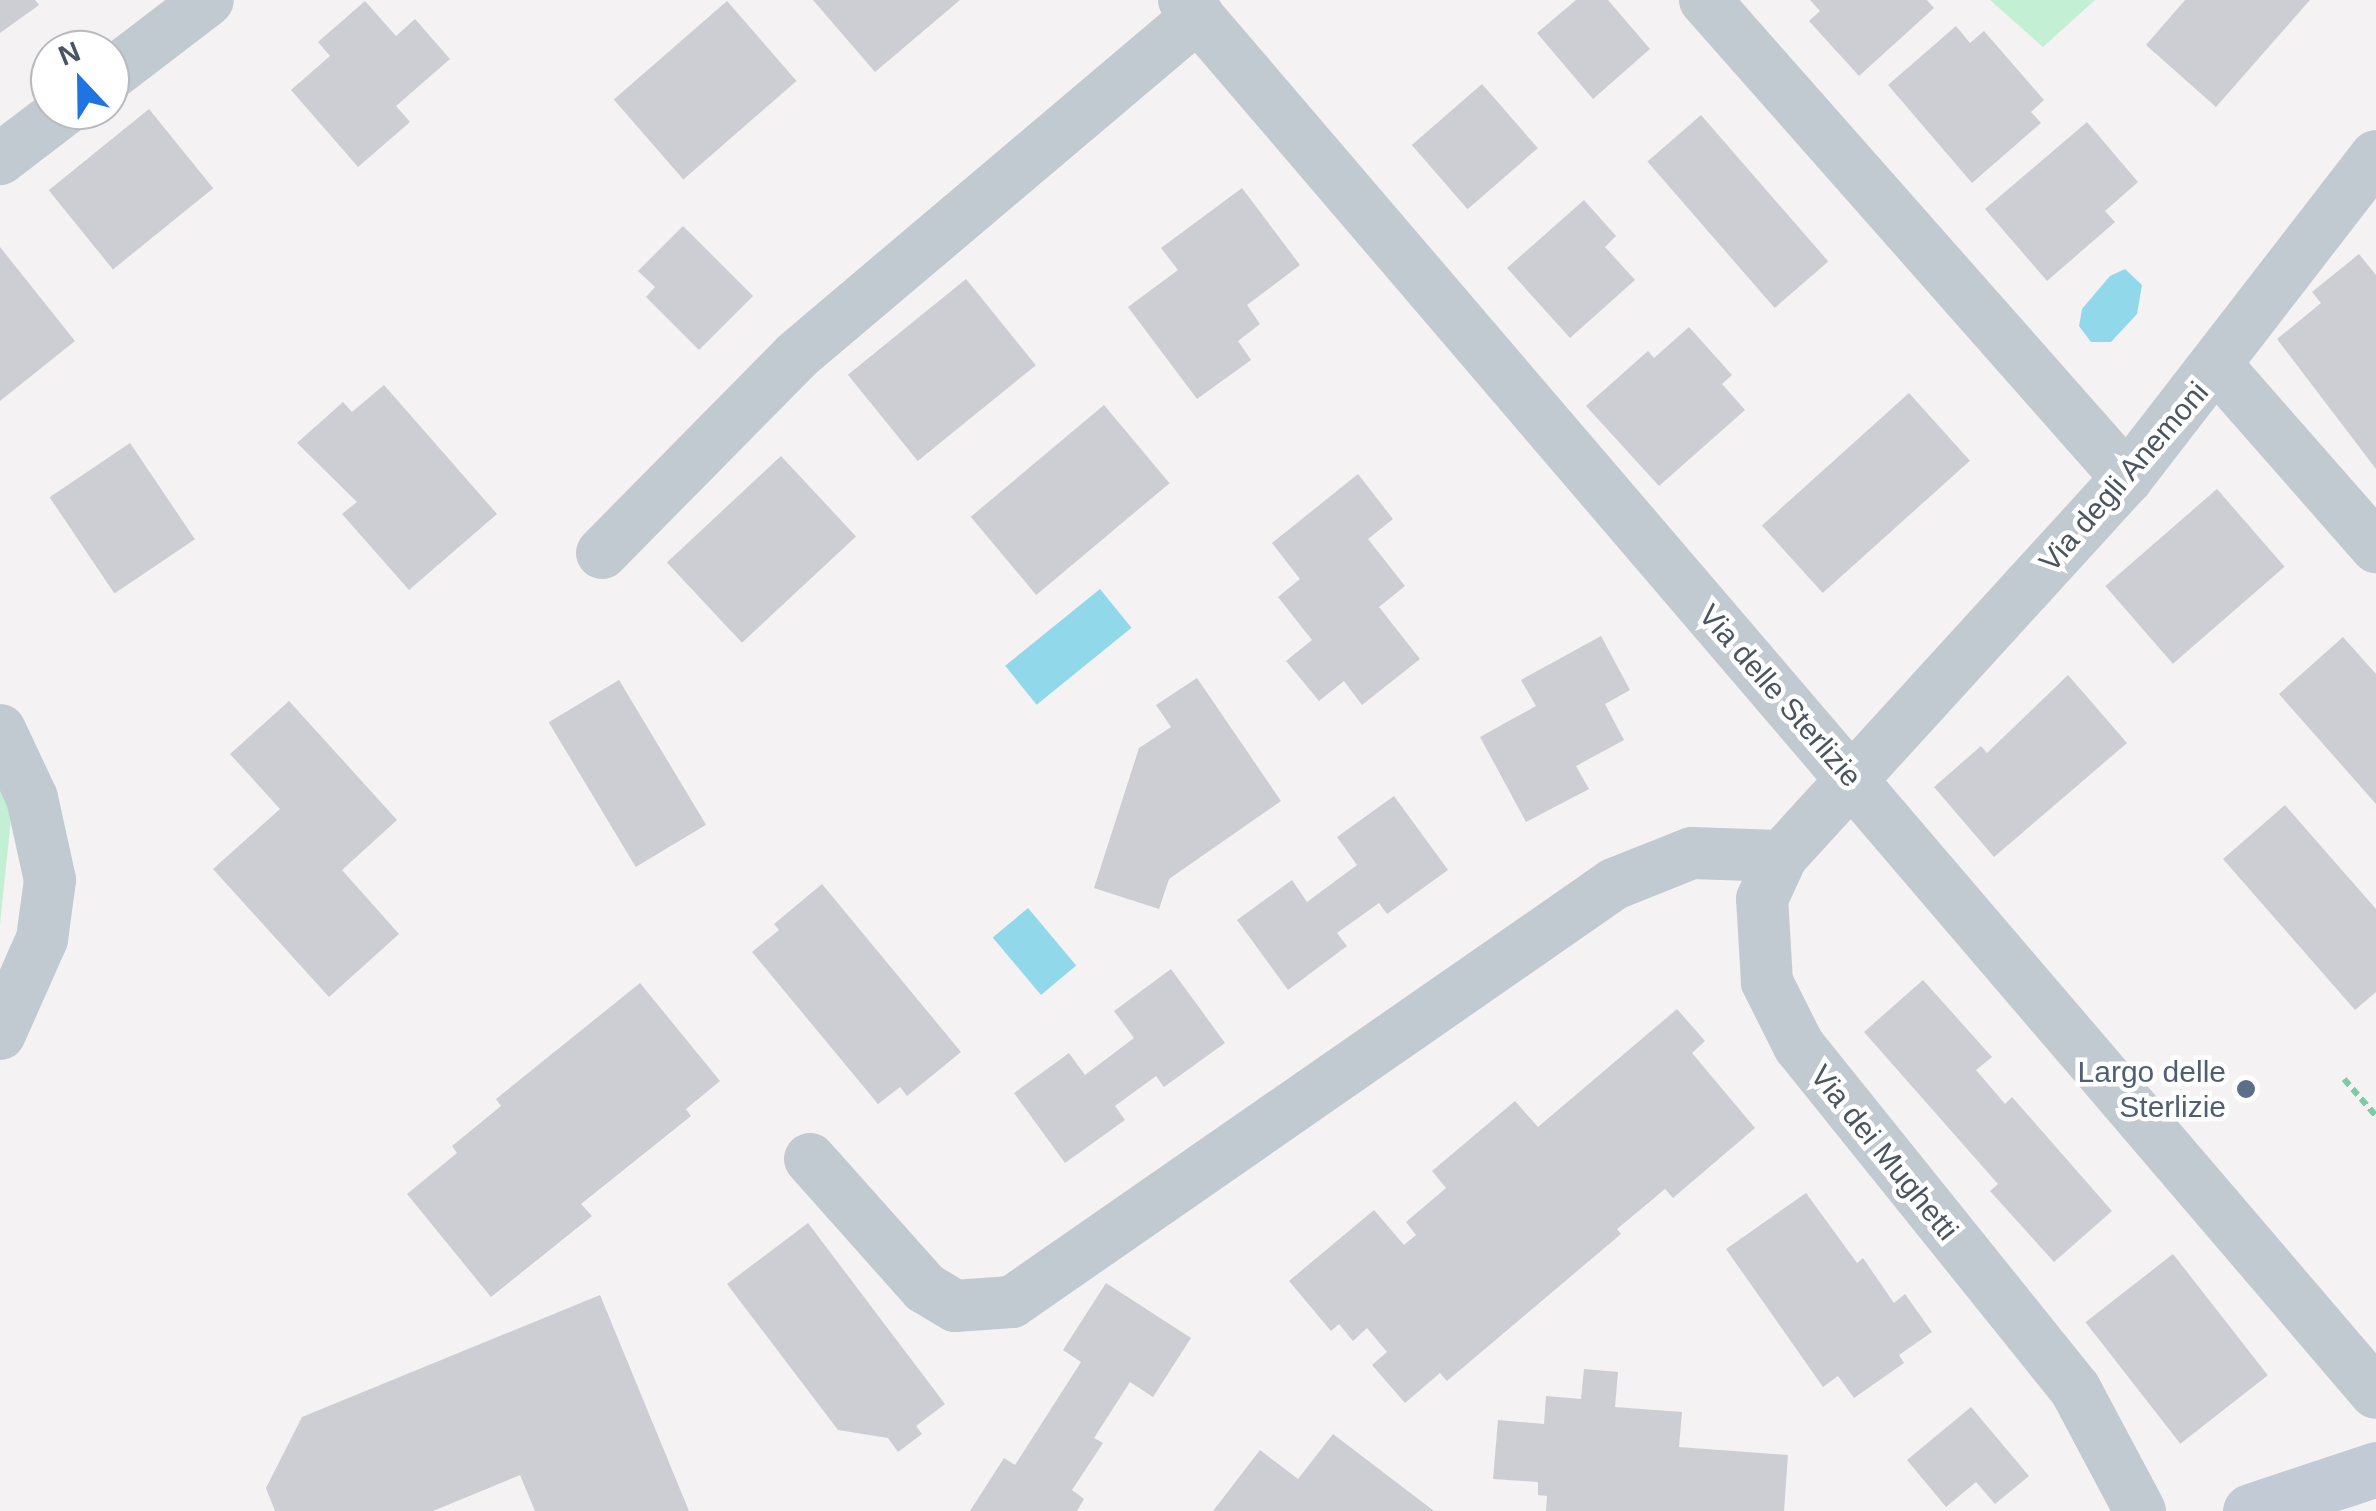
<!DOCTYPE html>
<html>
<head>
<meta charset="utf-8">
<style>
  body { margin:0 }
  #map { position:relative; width:2376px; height:1511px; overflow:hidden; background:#f4f2f2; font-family:Arial,sans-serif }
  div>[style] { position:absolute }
  .green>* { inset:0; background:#c3efd5 }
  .water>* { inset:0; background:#92d8eb; transform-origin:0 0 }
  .building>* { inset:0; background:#ccced4; transform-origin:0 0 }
  .path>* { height:6px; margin-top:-3px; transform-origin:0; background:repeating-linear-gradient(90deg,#7bcda5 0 8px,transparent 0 13px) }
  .street>* { height:52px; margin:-26px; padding:0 26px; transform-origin:26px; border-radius:26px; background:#c1c9d1 }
  .secondary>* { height:55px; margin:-27.5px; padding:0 27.5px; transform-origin:27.5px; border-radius:27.5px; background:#c1cad5 }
  .dots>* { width:28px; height:28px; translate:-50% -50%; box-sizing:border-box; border:5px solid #fff; border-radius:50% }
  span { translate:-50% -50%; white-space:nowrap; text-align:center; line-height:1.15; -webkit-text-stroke:9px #fff; paint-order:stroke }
  .street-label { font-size:30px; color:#4a5560 }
  .service-label { font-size:30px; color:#4e5e75 }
  .right { translate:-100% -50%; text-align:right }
  .north { position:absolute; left:30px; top:30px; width:100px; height:100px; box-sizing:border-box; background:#fff; border:2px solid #b7bbbf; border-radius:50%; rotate:338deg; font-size:28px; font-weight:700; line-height:40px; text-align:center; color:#4a5560 }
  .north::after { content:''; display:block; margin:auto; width:35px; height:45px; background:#1f73e2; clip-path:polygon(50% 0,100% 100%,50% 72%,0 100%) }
</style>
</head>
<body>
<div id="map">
  <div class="green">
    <div style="clip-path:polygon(1990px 0,2095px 0,2043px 47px)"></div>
    <div style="clip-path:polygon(0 791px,12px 809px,0 924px)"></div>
  </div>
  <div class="water">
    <div style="clip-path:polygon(2125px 269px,2142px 285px,2137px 314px,2111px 342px,2091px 342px,2079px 326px,2082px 309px,2110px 276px)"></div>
    <div style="left:1100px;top:589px;width:50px;height:122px;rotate:51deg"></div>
    <div style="left:1028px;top:908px;width:75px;height:46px;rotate:50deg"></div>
  </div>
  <div class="building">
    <div style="clip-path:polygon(0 0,35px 0,39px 5px,0 33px)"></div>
    <div style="clip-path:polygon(813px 0,960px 0,875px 72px)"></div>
    <div style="clip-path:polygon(1576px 0,1608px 0,1650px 49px,1593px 99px,1537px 33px)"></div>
    <div style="clip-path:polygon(1810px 0,1927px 0,1934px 8px,1859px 76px,1809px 21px,1820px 11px)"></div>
    <div style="clip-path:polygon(2185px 0,2310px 0,2216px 107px,2146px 45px)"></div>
    <div style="clip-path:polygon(365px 1px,396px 36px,415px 19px,450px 59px,396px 106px,410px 122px,358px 167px,291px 90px,330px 56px,318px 42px)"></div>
    <div style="left:727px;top:1px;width:106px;height:150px;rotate:49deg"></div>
    <div style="clip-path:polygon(1956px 26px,1970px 43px,1984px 31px,2044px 100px,2031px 112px,2041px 123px,1972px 183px,1888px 85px)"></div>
    <div style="left:1482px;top:84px;width:85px;height:93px;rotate:49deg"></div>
    <div style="left:149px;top:109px;width:102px;height:129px;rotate:51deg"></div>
    <div style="left:1701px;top:115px;width:194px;height:71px;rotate:49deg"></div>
    <div style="clip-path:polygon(2087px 122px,2138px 182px,2105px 211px,2115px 222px,2047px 281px,1985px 209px)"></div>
    <div style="clip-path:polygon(1242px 188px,1300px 265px,1247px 305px,1260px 324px,1238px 341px,1251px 360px,1197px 399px,1128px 307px,1178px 270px,1161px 248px)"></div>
    <div style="clip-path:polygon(1584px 200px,1616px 236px,1605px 247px,1635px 280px,1570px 338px,1507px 268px)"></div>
    <div style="clip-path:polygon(683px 226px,753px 296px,699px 350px,646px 297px,655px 287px,638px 271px)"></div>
    <div style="clip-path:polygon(0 247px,75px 341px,0 401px)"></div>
    <div style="clip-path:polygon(2359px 254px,2376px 275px,2376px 469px,2277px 339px,2321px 303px,2312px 292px)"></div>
    <div style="left:966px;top:279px;width:111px;height:152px;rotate:51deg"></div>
    <div style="clip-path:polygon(1689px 327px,1732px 375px,1722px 384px,1745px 410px,1659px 486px,1586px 406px,1648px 351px,1654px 358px)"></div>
    <div style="clip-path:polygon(384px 385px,497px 514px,409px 590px,342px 514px,357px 502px,297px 443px,343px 402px,352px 412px)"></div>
    <div style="left:1909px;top:393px;width:91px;height:198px;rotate:48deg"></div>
    <div style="left:1104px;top:405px;width:102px;height:174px;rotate:50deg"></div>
    <div style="left:130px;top:443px;width:116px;height:97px;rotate:56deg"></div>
    <div style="left:781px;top:456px;width:110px;height:156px;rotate:47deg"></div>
    <div style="clip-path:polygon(1358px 474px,1393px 519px,1368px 539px,1405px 586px,1379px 607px,1420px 659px,1362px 705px,1344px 681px,1319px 701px,1286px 661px,1312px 640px,1278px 597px,1300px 579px,1272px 543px)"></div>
    <div style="left:2217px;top:489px;width:103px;height:148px;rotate:49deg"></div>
    <div style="clip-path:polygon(1601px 636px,1630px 690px,1605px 704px,1624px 740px,1576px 766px,1589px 789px,1526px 822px,1480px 737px,1536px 706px,1521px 680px)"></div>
    <div style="clip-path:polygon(2343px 637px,2376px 674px,2376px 804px,2279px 694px)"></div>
    <div style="clip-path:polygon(2068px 675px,2127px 743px,1994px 857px,1934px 787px,1981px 746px,1987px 753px)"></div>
    <div style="clip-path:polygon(1197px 678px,1281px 801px,1169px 879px,1159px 909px,1094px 888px,1139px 748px,1171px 727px,1156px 705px)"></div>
    <div style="left:619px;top:680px;width:169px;height:82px;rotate:59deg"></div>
    <div style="clip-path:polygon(289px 701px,397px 820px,342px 870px,399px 934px,329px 997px,213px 869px,280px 809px,230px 754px)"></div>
    <div style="clip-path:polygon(1394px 796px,1448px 870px,1387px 914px,1379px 903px,1337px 933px,1347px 946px,1288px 990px,1237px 920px,1292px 880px,1307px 902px,1357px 865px,1337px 837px)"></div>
    <div style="clip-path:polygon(2285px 805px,2376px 909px,2376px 992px,2355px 1010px,2223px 859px)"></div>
    <div style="clip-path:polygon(822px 884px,961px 1052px,907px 1096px,900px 1087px,878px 1104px,752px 952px,779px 930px,774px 924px)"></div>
    <div style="clip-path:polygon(1171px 969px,1225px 1043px,1164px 1087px,1156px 1076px,1115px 1106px,1125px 1120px,1065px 1163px,1014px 1093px,1069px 1053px,1085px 1075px,1134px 1038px,1114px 1011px)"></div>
    <div style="clip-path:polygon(1923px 980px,1992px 1057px,1976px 1070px,2005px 1104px,2012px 1097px,2112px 1211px,2054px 1262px,1990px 1191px,1998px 1184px,1864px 1032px)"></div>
    <div style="clip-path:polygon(640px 983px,720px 1081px,686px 1109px,691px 1116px,581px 1204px,592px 1216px,491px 1297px,407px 1194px,457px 1153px,452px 1146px,501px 1106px,496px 1099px)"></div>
    <div style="clip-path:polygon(1677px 1009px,1705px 1041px,1692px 1053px,1755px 1128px,1673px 1198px,1665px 1189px,1617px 1229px,1621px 1234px,1447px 1381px,1440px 1373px,1405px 1403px,1372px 1365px,1387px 1352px,1367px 1328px,1353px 1341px,1339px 1324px,1331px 1331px,1289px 1281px,1374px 1210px,1404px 1245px,1416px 1235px,1406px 1222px,1446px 1188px,1432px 1171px,1515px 1101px,1538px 1127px)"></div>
    <div style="clip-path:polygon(1806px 1193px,1857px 1263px,1863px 1258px,1894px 1303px,1905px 1294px,1932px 1332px,1899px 1355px,1904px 1363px,1854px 1398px,1838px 1376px,1823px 1387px,1726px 1249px)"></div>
    <div style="clip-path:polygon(808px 1223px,945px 1404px,916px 1426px,922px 1434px,898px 1452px,888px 1438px,838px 1430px,727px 1284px)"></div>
    <div style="left:2173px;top:1254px;width:154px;height:111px;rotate:52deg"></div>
    <div style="clip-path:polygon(1106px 1283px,1191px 1338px,1153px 1397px,1130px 1382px,1094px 1438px,1103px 1443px,1072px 1490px,1084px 1499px,1077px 1511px,970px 1511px,1004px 1458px,1015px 1465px,1081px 1362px,1063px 1350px)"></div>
    <div style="clip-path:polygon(600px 1295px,689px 1511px,535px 1511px,520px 1475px,433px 1511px,275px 1511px,266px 1488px,302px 1417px)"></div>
    <div style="clip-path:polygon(1584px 1369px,1618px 1372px,1615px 1407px,1682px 1412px,1679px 1447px,1788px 1455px,1784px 1511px,1546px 1511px,1547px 1496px,1538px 1495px,1538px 1482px,1493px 1479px,1498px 1420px,1544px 1424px,1546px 1396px,1581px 1399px)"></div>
    <div style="clip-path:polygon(1971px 1407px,2029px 1476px,1995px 1504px,1976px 1482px,1946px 1507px,1907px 1460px)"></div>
    <div style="clip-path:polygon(1333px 1434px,1434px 1511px,1213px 1511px,1260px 1450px,1298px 1479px)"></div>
  </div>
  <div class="path">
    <div style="left:2344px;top:1079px;width:49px;rotate:49.1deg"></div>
  </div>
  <div class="street">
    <div style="left:1184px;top:0;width:1833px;rotate:49.45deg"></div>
    <div style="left:1705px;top:0;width:638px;rotate:48.56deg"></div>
    <div style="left:110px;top:75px;width:123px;rotate:-37.4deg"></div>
    <div style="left:0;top:159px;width:81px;rotate:-37.4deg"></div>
    <div style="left:2218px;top:367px;width:240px;rotate:48.7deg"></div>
    <div style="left:602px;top:553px;width:276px;rotate:-45.4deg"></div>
    <div style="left:796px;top:356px;width:527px;rotate:-40.22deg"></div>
    <div style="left:0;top:730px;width:75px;rotate:64.8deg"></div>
    <div style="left:32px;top:798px;width:84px;rotate:77.6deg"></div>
    <div style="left:50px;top:880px;width:60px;rotate:97.7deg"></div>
    <div style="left:42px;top:939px;width:104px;rotate:113.9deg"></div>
    <div style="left:810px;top:1159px;width:173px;rotate:48.3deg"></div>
    <div style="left:925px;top:1288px;width:35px;rotate:31deg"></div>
    <div style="left:955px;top:1306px;width:57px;rotate:-4deg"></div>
    <div style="left:1012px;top:1302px;width:733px;rotate:-34.77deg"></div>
    <div style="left:1614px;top:884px;width:84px;rotate:-21.7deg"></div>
    <div style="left:1692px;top:853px;width:90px;rotate:1.9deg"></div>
    <div style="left:2140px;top:1511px;width:138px;rotate:-118deg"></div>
    <div style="left:2075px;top:1389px;width:440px;rotate:-128.8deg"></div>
    <div style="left:1799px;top:1046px;width:72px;rotate:-116.6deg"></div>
    <div style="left:1767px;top:982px;width:83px;rotate:-93.4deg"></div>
    <div style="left:1762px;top:899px;width:47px;rotate:-65.1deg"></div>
    <div style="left:1782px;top:856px;width:512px;rotate:-47.61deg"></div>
    <div style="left:2127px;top:478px;width:407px;rotate:-52.3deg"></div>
  </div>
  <div class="secondary">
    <div style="left:2250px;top:1511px;width:133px;rotate:-18.4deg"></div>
  </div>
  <div class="dots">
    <div style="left:2246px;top:1089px;background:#5c6f8a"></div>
  </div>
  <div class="street-label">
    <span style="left:2124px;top:477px;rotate:-49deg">Via degli Anemoni</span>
    <span style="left:1780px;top:696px;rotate:49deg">Via delle Sterlizie</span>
    <span style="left:1884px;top:1153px;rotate:51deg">Via dei Mughetti</span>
  </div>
  <div class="service-label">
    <span class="right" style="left:2226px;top:1089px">Largo delle<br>Sterlizie</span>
  </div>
  <div class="north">N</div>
</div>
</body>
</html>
